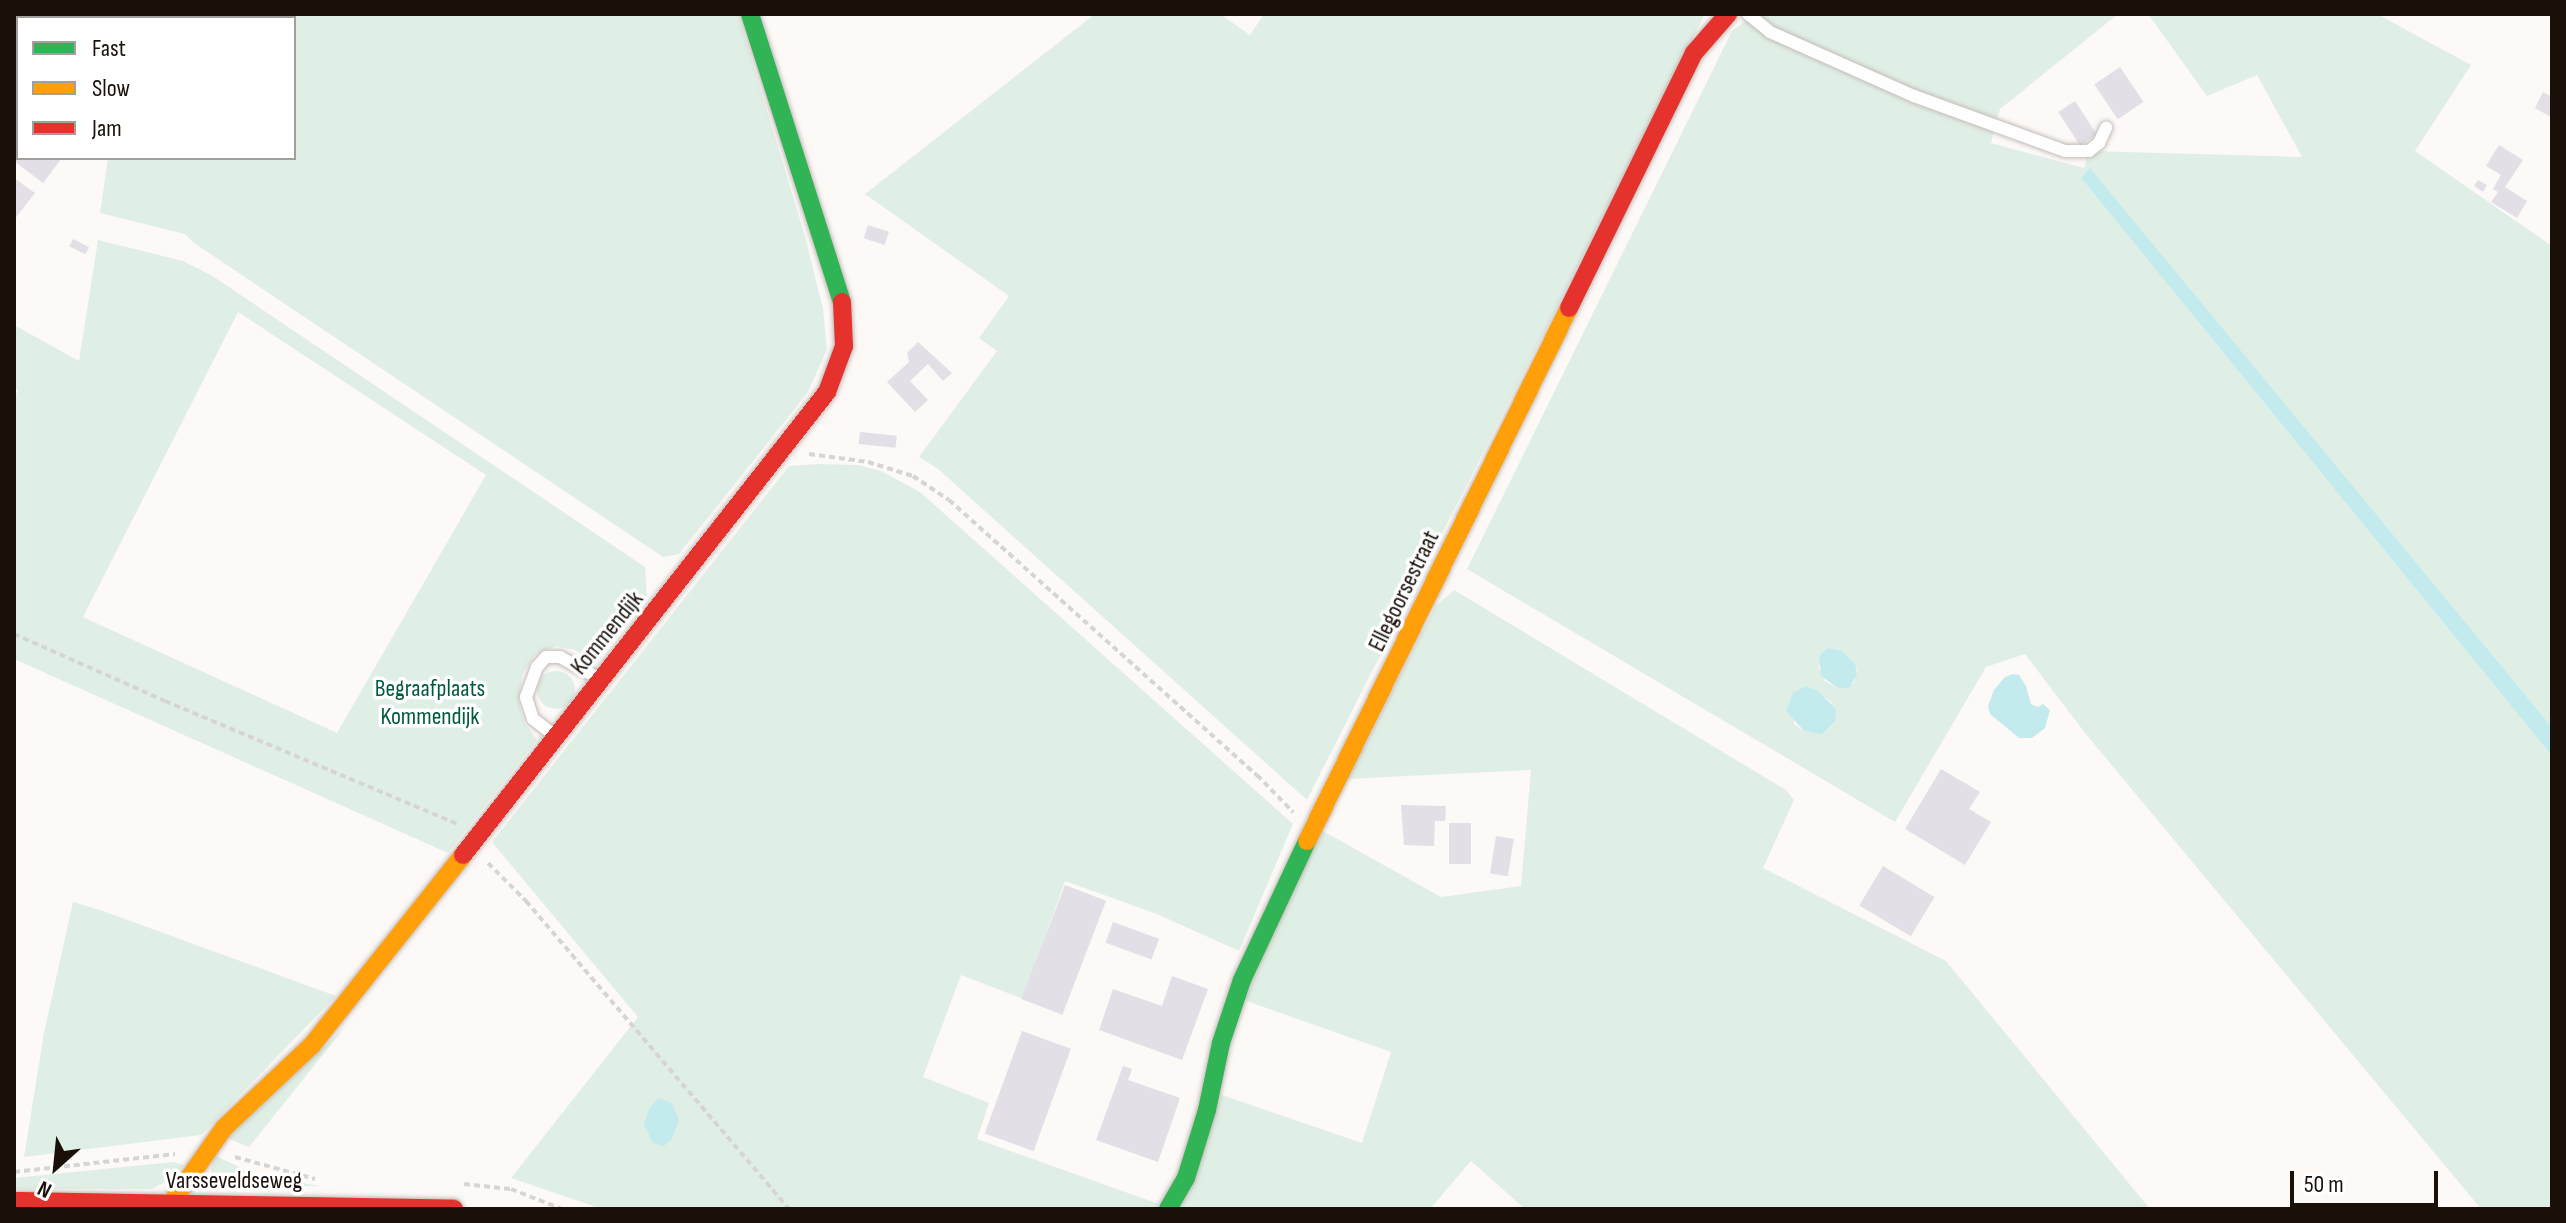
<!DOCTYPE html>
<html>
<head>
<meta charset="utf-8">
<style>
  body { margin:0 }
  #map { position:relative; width:2566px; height:1223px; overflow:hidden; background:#fcf9f7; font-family:"Sofia Sans Condensed",sans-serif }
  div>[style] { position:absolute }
  .green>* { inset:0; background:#e0efe6 }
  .round { border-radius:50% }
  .water>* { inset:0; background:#c3ebed }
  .building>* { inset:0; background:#e3dfe6; transform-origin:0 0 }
  .path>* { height:4px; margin-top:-2px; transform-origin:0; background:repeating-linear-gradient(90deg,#d7d5d4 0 6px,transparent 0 10px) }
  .roads { filter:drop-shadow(0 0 2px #c3bcb8) drop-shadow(0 0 2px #c3bcb8) }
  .lane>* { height:12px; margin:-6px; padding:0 6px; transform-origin:6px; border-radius:6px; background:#fffefe }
  .fast>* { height:18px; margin:-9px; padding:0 9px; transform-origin:9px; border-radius:9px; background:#30b455 }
  .slow>* { height:18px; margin:-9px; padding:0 9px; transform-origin:9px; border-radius:9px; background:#ff9f0a }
  .jam>* { height:18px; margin:-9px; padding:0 9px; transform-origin:9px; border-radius:9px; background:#e5322d }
  span { translate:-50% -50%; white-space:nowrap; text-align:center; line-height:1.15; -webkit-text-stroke:7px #fff; paint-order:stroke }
  .street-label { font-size:24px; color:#1a0f09 }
  .park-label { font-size:24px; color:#025a3c }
  .frame { position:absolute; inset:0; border:16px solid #1a0f09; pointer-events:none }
  .legend { position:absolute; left:16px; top:16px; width:280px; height:144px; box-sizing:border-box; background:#fff; border:2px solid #a39f9d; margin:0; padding:10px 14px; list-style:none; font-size:24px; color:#1a0f09 }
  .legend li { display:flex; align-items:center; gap:16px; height:40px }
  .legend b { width:40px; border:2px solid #a39f9d }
  .north { position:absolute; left:16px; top:1127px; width:80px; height:80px; -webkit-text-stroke:6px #fff; paint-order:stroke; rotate:207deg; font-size:22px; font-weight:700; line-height:32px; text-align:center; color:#1a0f09 }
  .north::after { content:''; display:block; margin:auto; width:28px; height:36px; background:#1a0f09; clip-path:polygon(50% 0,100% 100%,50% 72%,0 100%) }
  .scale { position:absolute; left:2290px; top:1171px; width:148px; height:36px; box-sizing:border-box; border:4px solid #1a0f09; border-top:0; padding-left:10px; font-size:24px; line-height:28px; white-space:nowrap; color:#1a0f09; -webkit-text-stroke:6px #fff; paint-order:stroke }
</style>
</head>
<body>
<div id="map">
  <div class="green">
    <div style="clip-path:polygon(130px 14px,738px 14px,806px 240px,823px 309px,827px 349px,808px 392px,679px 554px,663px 557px,194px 243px,185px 234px,100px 213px,108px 158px,294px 158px,294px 18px,129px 18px)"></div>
    <div style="clip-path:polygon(1095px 14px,1220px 14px,1250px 35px,1264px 14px,1705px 14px,1307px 800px,938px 469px,919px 457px,997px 351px,979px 338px,1009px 296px,865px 194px)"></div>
    <div style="clip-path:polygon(evenodd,1755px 14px,2118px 14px,2000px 109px,1991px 143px,2084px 168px,2089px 151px,2302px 157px,2257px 75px,2207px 96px,2148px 14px,2377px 14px,2471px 65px,2415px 151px,2552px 246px,2552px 727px,2090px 169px,2081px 178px,2552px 756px,2552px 1209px,2481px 1209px,2085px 733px,2025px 654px,1986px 667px,1895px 822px,1467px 569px,1732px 31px,1755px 14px,1818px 665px,1857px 669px,1854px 683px,1838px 688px,1825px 681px,1818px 665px,1755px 14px,1817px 691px,1832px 703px,1804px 731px,1793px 723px,1817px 691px)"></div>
    <div style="clip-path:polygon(evenodd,98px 240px,183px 261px,211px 275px,645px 567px,647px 596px,596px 664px,575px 650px,556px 646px,535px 655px,522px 675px,519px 702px,524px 722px,537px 740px,448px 853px,14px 659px,14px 399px,18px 390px,14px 388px,14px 325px,79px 361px,98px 240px,238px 312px,486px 475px,337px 733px,83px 617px,238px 312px)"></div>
    <div style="clip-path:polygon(819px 464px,858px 465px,881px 471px,920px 492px,1293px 824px,1239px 951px,1157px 914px,1065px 881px,1023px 999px,961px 975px,923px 1077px,989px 1103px,977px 1139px,1159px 1204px,1155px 1209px,602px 1209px,511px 1178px,638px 1017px,492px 842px,789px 466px)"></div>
    <div style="clip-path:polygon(1454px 590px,1786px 790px,1794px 800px,1763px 868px,1946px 961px,2150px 1209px,1525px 1209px,1471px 1161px,1430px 1209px,1179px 1209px,1222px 1095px,1362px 1143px,1391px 1052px,1244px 1000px,1321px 830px,1441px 897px,1521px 886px,1531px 770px,1346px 779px,1436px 606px)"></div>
    <div class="round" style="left:537px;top:671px;width:38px;height:38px"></div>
    <div style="clip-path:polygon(73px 902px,103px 911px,336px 996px,201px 1135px,24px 1157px,44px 1033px)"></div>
    <div style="clip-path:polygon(345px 1027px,249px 1147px,227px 1138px)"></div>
    <div style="clip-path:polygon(214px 1155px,254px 1174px,319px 1186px,224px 1187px,215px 1184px,210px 1174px)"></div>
    <div style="clip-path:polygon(173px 1162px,184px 1165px,172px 1178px,152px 1189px,14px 1189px,14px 1178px)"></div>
  </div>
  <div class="water">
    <div style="clip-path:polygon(2090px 168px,2552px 727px,2552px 756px,2081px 178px)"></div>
    <div style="clip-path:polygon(1827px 648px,1842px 651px,1855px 664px,1857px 675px,1849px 688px,1838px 688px,1821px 676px,1819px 657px)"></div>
    <div style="clip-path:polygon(2013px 674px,2019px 675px,2026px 686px,2031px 704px,2038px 707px,2043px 704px,2050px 710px,2045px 728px,2032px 738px,2019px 738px,1990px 714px,1988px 706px,1994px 690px,2005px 677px)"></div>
    <div style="clip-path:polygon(1806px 686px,1818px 691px,1836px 709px,1835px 721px,1822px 734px,1804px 731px,1786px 711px,1793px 693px)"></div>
    <div style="clip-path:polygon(658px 1098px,672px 1103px,679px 1120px,672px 1139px,664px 1146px,653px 1143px,644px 1125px,649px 1109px)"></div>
  </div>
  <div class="building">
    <div style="left:2120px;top:67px;width:42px;height:31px;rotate:56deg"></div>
    <div style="clip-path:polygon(2543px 92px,2552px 97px,2551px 117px,2535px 108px)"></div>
    <div style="left:2075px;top:101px;width:40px;height:20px;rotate:57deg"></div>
    <div style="clip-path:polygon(2499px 145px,2523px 160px,2505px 187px,2527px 201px,2517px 218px,2491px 202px,2498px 192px,2493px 189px,2501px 175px,2486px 166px)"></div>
    <div style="clip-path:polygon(18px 147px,18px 158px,62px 158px,43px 183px,14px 161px)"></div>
    <div style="clip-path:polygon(14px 178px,35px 193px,14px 220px)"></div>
    <div style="clip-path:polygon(2478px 180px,2487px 185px,2483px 192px,2474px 186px)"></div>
    <div style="left:868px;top:225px;width:22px;height:14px;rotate:18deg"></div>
    <div style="left:73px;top:239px;width:18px;height:8px;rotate:27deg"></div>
    <div style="clip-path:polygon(918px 342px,952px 373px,943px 381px,928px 364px,910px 381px,928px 400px,915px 412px,887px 382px,909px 362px,907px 353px)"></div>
    <div style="left:860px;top:432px;width:37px;height:12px;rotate:6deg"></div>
    <div style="clip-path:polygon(1941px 769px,1980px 792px,1969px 809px,1991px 822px,1965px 865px,1905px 829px)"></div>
    <div style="clip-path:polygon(1401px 805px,1446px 806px,1445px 821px,1435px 821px,1434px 846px,1404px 845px)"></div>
    <div style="left:1449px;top:823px;width:22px;height:41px"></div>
    <div style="left:1496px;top:836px;width:18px;height:38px;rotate:9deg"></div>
    <div style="left:1883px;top:866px;width:60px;height:46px;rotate:31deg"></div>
    <div style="left:1065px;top:885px;width:44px;height:122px;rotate:21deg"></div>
    <div style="left:1113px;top:922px;width:49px;height:22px;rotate:20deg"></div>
    <div style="clip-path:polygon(1172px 976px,1208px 989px,1182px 1060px,1099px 1030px,1113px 989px,1162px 1006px)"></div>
    <div style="left:1022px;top:1031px;width:52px;height:109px;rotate:20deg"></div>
    <div style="clip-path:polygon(1123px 1066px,1132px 1069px,1128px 1080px,1180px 1098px,1158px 1162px,1096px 1140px)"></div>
  </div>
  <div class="path">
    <div style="left:809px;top:454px;width:60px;rotate:7.7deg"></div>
    <div style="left:868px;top:462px;width:47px;rotate:17.3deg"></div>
    <div style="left:913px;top:476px;width:43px;rotate:33.7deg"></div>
    <div style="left:949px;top:500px;width:413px;rotate:41.8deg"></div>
    <div style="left:1257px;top:775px;width:52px;rotate:45.8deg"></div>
    <div style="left:14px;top:634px;width:165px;rotate:23.9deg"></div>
    <div style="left:165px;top:701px;width:318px;rotate:22.8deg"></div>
    <div style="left:488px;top:863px;width:54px;rotate:45deg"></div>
    <div style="left:526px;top:901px;width:405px;rotate:49.5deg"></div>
    <div style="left:235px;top:1157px;width:83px;rotate:15.4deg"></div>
    <div style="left:14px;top:1172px;width:162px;rotate:-6.4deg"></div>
    <div style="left:464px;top:1184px;width:47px;rotate:6.1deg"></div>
    <div style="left:511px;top:1189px;width:55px;rotate:21.4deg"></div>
  </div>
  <div class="roads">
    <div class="lane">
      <div style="left:1748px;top:14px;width:28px;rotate:39deg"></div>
      <div style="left:1770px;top:32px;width:158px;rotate:24deg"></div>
      <div style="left:1914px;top:96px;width:161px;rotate:20deg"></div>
      <div style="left:2065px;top:151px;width:24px"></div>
      <div style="left:2089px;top:151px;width:13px;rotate:-39deg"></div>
      <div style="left:2099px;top:143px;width:17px;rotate:-65deg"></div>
      <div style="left:555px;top:736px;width:28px;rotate:-142deg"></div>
      <div style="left:533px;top:719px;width:23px;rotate:-108deg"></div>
      <div style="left:526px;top:697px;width:32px;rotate:-70deg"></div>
      <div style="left:537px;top:667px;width:13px;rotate:-48deg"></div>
      <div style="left:546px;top:657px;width:14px"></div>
      <div style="left:560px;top:657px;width:46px;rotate:28.8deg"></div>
    </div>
    <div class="fast">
      <div style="left:750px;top:14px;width:302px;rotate:72.3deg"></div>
      <div style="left:1168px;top:1209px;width:36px;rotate:-60deg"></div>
      <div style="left:1186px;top:1178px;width:71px;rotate:-72.8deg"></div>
      <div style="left:1207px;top:1110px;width:68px;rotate:-78.2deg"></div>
      <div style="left:1221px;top:1043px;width:66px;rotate:-71.6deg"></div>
      <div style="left:1242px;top:980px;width:153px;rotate:-64.9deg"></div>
    </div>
    <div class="slow">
      <div style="left:1307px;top:841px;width:594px;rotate:-63.82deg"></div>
      <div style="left:167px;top:1209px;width:99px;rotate:-54.9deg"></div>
      <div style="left:224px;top:1128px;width:121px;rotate:-43.3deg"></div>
      <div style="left:312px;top:1045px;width:243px;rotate:-51.5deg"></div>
    </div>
    <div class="jam">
      <div style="left:1569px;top:308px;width:284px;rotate:-63.9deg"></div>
      <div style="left:1694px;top:53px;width:52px;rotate:-48.9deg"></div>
      <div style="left:463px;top:855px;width:589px;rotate:-51.83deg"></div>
      <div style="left:827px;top:392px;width:49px;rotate:-69.7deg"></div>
      <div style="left:844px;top:346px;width:44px;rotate:-92.6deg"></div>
      <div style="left:14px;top:1201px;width:440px;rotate:1deg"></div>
    </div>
  </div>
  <div class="street-label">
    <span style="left:1404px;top:591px;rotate:-64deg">Ellegoorsestraat</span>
    <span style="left:607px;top:633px;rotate:-51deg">Kommendijk</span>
    <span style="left:234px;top:1181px">Varsseveldseweg</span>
  </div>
  <div class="park-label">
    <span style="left:430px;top:703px">Begraafplaats<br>Kommendijk</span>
  </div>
  <div class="frame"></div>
  <ul class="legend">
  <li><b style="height:10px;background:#30b455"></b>Fast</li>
  <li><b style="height:10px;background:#ff9f0a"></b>Slow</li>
  <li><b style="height:10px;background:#e5322d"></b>Jam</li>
  </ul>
  <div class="north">N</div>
  <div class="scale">50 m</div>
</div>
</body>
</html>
